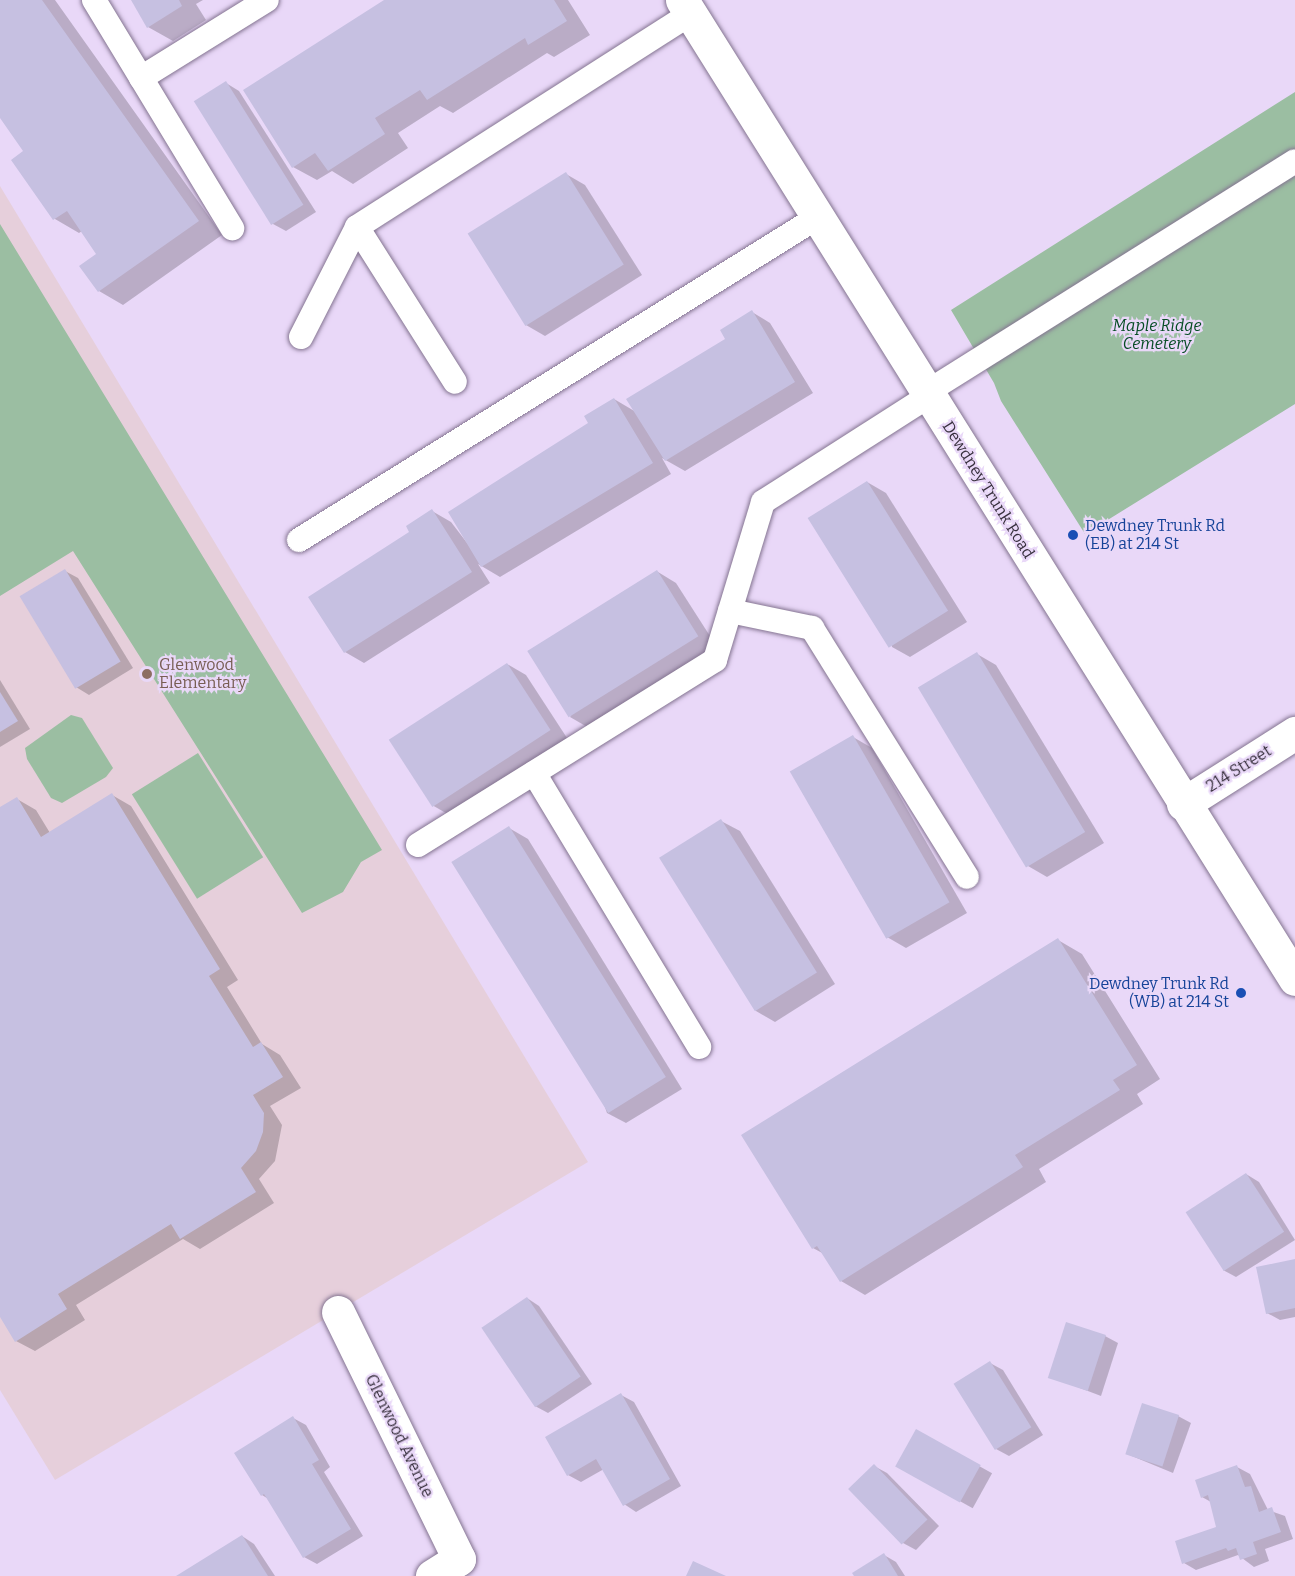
<!DOCTYPE html>
<html>
<head>
<meta charset="utf-8">
<style>
  body { margin:0 }
  #map { position:relative; width:1295px; height:1576px; overflow:hidden; background:#e9d8f8; font-family:Bitter,serif }
  div>[style] { position:absolute }
  .education>* { inset:0; background:#e6cfdb }
  .green>* { inset:0; background:#9bbea2; transform-origin:0 0 }
  .shadow>* { inset:0; background:#0003; transform-origin:0 0 }
  .building>* { inset:0; background:#c6c0e1; transform-origin:0 0 }
  .roads { filter:drop-shadow(0 0 2px #847491) drop-shadow(0 0 2px #847491) }
  .service>* { height:24px; margin:-12px; padding:0 12px; transform-origin:12px; border-radius:12px; background:#fff }
  .minor>* { height:33px; margin:-16.5px; padding:0 16.5px; transform-origin:16.5px; border-radius:16.5px; background:#fff }
  .secondary>* { height:33px; margin:-16.5px; padding:0 16.5px; transform-origin:16.5px; border-radius:16.5px; background:#fff }
  .dots>* { width:16px; height:16px; translate:-50% -50%; box-sizing:border-box; border:3px solid #e9d8f8; border-radius:50% }
  span { translate:-50% -50%; white-space:nowrap; text-align:center; line-height:1.15; -webkit-text-stroke:4.5px #e9d8f8; paint-order:stroke }
  .park-label { font-size:16px; color:#064d24; font-style:italic }
  .street-label { font-size:16px; color:#362f3c }
  .transit-label { font-size:16px; color:#164399 }
  .left { translate:0 -50%; text-align:left }
  .right { translate:-100% -50%; text-align:right }
  .education-label { font-size:16px; color:#785e54 }
</style>
</head>
<body>
<div id="map">
  <div class="education">
    <div style="clip-path:polygon(0 186px,588px 1162px,55px 1480px,0 1390px)"></div>
  </div>
  <div class="green">
    <div style="clip-path:polygon(1295px 92px,1295px 404px,1085px 534px,1001px 401px,994px 383px,951px 310px)"></div>
    <div style="clip-path:polygon(0 224px,382px 850px,361px 862px,343px 892px,302px 913px,73px 551px,0 596px)"></div>
    <div style="clip-path:polygon(71px 715px,82px 718px,113px 768px,106px 777px,62px 803px,51px 798px,27px 759px,25px 748px)"></div>
    <div style="left:198px;top:753px;width:123px;height:78px;rotate:58deg"></div>
  </div>
  <div class="shadow">
    <div style="clip-path:polygon(0 0,55px 0,222px 235px,123px 305px,99px 291px,98px 254px,82px 231px,79px 233px,55px 219px,13px 160px,26px 152px,0 115px)"></div>
    <div style="clip-path:polygon(132px 0,203px 0,196px 4px,206px 20px,173px 41px,148px 27px)"></div>
    <div style="clip-path:polygon(387px 0,568px 0,590px 35px,554px 57px,547px 53px,453px 113px,440px 106px,398px 133px,408px 148px,353px 184px,332px 171px,317px 180px,293px 167px)"></div>
    <div style="clip-path:polygon(226px 83px,239px 91px,316px 212px,286px 231px,273px 224px)"></div>
    <div style="clip-path:polygon(566px 174px,585px 185px,642px 275px,545px 336px,526px 325px)"></div>
    <div style="clip-path:polygon(752px 312px,770px 323px,813px 393px,685px 471px,662px 458px,671px 474px,500px 577px,478px 564px,490px 583px,364px 663px,345px 652px,411px 532px,432px 511px,451px 522px,471px 548px,614px 399px,636px 412px,727px 340px)"></div>
    <div style="clip-path:polygon(867px 482px,886px 493px,967px 622px,910px 657px,892px 647px)"></div>
    <div style="clip-path:polygon(65px 571px,78px 578px,133px 668px,89px 695px,76px 687px)"></div>
    <div style="clip-path:polygon(658px 572px,676px 583px,717px 647px,589px 728px,570px 717px)"></div>
    <div style="clip-path:polygon(977px 654px,996px 665px,1104px 843px,1047px 877px,1028px 866px)"></div>
    <div style="clip-path:polygon(507px 664px,526px 675px,569px 741px,451px 816px,432px 805px)"></div>
    <div style="clip-path:polygon(0 680px,30px 729px,0 747px)"></div>
    <div style="clip-path:polygon(853px 737px,872px 748px,967px 913px,906px 948px,887px 937px)"></div>
    <div style="clip-path:polygon(112px 795px,131px 806px,238px 980px,227px 987px,262px 1044px,280px 1055px,301px 1088px,270px 1106px,282px 1125px,275px 1161px,259px 1179px,274px 1203px,200px 1249px,183px 1239px,76px 1305px,85px 1320px,35px 1351px,16px 1341px,0 1315px,0 809px,17px 799px,36px 810px,50px 833px)"></div>
    <div style="clip-path:polygon(721px 821px,740px 831px,835px 984px,775px 1022px,756px 1011px)"></div>
    <div style="clip-path:polygon(509px 828px,528px 839px,682px 1089px,626px 1123px,607px 1113px)"></div>
    <div style="clip-path:polygon(1058px 940px,1082px 954px,1160px 1079px,1137px 1094px,1143px 1104px,1039px 1169px,1046px 1182px,865px 1295px,841px 1281px,824px 1254px,813px 1248px)"></div>
    <div style="clip-path:polygon(1246px 1174px,1259px 1182px,1295px 1240px,1236px 1277px,1223px 1270px)"></div>
    <div style="clip-path:polygon(1295px 1260px,1295px 1317px,1280px 1320px,1267px 1313px)"></div>
    <div style="clip-path:polygon(527px 1298px,539px 1306px,592px 1384px,548px 1413px,535px 1406px)"></div>
    <div style="clip-path:polygon(1105px 1336px,1118px 1343px,1101px 1396px,1051px 1377px)"></div>
    <div style="clip-path:polygon(990px 1363px,1003px 1370px,1043px 1435px,1009px 1456px,996px 1449px)"></div>
    <div style="clip-path:polygon(621px 1395px,634px 1402px,681px 1486px,636px 1512px,624px 1504px,604px 1469px,581px 1482px,568px 1475px)"></div>
    <div style="clip-path:polygon(1178px 1416px,1191px 1423px,1173px 1473px,1127px 1454px)"></div>
    <div style="clip-path:polygon(293px 1418px,306px 1425px,330px 1467px,324px 1472px,363px 1536px,317px 1564px,304px 1557px,270px 1500px,262px 1495px)"></div>
    <div style="left:916px;top:1431px;width:87px;height:40px;rotate:29deg"></div>
    <div style="clip-path:polygon(874px 1466px,887px 1473px,939px 1526px,916px 1550px,903px 1543px)"></div>
    <div style="clip-path:polygon(1237px 1467px,1250px 1474px,1268px 1510px,1285px 1516px,1293px 1539px,1265px 1549px,1269px 1561px,1254px 1567px,1238px 1555px,1196px 1570px,1184px 1563px,1218px 1528px,1211px 1502px,1202px 1497px)"></div>
    <div style="clip-path:polygon(242px 1536px,254px 1544px,275px 1576px,178px 1576px)"></div>
    <div style="clip-path:polygon(884px 1555px,896px 1562px,905px 1576px,856px 1576px)"></div>
  </div>
  <div class="building">
    <div style="clip-path:polygon(0 0,42px 0,199px 221px,98px 292px,79px 266px,96px 254px,67px 211px,53px 220px,11px 160px,23px 151px,0 118px)"></div>
    <div style="clip-path:polygon(131px 0,179px 0,182px 6px,147px 28px)"></div>
    <div style="clip-path:polygon(384px 0,554px 0,567px 21px,528px 45px,525px 38px,427px 100px,420px 90px,375px 118px,385px 134px,328px 171px,315px 153px,292px 168px,243px 90px)"></div>
    <div style="left:226px;top:81px;width:146px;height:38px;rotate:58deg"></div>
    <div style="left:566px;top:172px;width:109px;height:116px;rotate:58deg"></div>
    <div style="clip-path:polygon(752px 310px,795px 382px,665px 461px,626px 399px,725px 339px,720px 330px)"></div>
    <div style="clip-path:polygon(614px 398px,653px 463px,481px 567px,448px 512px,588px 423px,584px 416px)"></div>
    <div style="left:867px;top:481px;width:153px;height:70px;rotate:58deg"></div>
    <div style="clip-path:polygon(432px 509px,472px 572px,344px 653px,308px 597px,409px 532px,406px 526px)"></div>
    <div style="left:65px;top:569px;width:108px;height:53px;rotate:59deg"></div>
    <div style="left:657px;top:570px;width:78px;height:153px;rotate:58deg"></div>
    <div style="left:977px;top:652px;width:210px;height:69px;rotate:59deg"></div>
    <div style="left:507px;top:663px;width:80px;height:141px;rotate:57deg"></div>
    <div style="clip-path:polygon(0 692px,18px 721px,0 732px)"></div>
    <div style="left:853px;top:735px;width:193px;height:73px;rotate:60deg"></div>
    <div style="clip-path:polygon(112px 793px,220px 969px,209px 976px,253px 1047px,261px 1042px,283px 1077px,253px 1095px,264px 1113px,263px 1132px,256px 1151px,241px 1168px,256px 1192px,180px 1239px,171px 1224px,58px 1294px,67px 1309px,15px 1342px,0 1317px,0 807px,17px 797px,41px 837px)"></div>
    <div style="left:721px;top:819px;width:181px;height:73px;rotate:58deg"></div>
    <div style="left:509px;top:826px;width:296px;height:68px;rotate:58deg"></div>
    <div style="clip-path:polygon(1058px 938px,1137px 1065px,1113px 1080px,1120px 1090px,1015px 1155px,1023px 1167px,840px 1282px,817px 1246px,812px 1249px,741px 1135px)"></div>
    <div style="left:1246px;top:1173px;width:70px;height:72px;rotate:57deg"></div>
    <div style="clip-path:polygon(1295px 1259px,1295px 1308px,1266px 1314px,1256px 1267px)"></div>
    <div style="left:527px;top:1297px;width:96px;height:55px;rotate:56deg"></div>
    <div style="left:1066px;top:1322px;width:42px;height:59px;rotate:18deg"></div>
    <div style="left:990px;top:1361px;width:78px;height:43px;rotate:58deg"></div>
    <div style="clip-path:polygon(621px 1393px,670px 1479px,623px 1506px,596px 1459px,567px 1476px,545px 1437px)"></div>
    <div style="left:1142px;top:1403px;width:39px;height:54px;rotate:18deg"></div>
    <div style="clip-path:polygon(293px 1416px,319px 1460px,312px 1464px,351px 1529px,303px 1558px,264px 1494px,261px 1496px,234px 1453px)"></div>
    <div style="left:916px;top:1429px;width:74px;height:43px;rotate:29deg"></div>
    <div style="left:874px;top:1464px;width:77px;height:36px;rotate:46deg"></div>
    <div style="clip-path:polygon(1237px 1465px,1245px 1487px,1251px 1486px,1259px 1512px,1272px 1507px,1281px 1532px,1253px 1542px,1257px 1554px,1240px 1560px,1236px 1548px,1228px 1551px,1226px 1548px,1182px 1564px,1175px 1541px,1216px 1527px,1208px 1495px,1201px 1498px,1195px 1480px)"></div>
    <div style="clip-path:polygon(242px 1535px,268px 1576px,176px 1576px)"></div>
    <div style="clip-path:polygon(884px 1553px,898px 1576px,854px 1576px,852px 1573px)"></div>
    <div style="clip-path:polygon(693px 1561px,726px 1576px,686px 1576px)"></div>
  </div>
  <div class="roads">
    <div class="service">
      <div style="left:94px;top:0;width:267px;rotate:58.8deg"></div>
      <div style="left:141px;top:78px;width:148px;rotate:-31.8deg"></div>
      <div style="left:357px;top:227px;width:183px;rotate:57.7deg"></div>
      <div style="left:301px;top:337px;width:123px;rotate:-63deg"></div>
      <div style="left:357px;top:227px;width:397px;rotate:-32.6deg"></div>
      <div style="left:927px;top:392px;width:434px;rotate:-32.1deg"></div>
      <div style="left:299px;top:540px;width:611px;rotate:-31.9deg"></div>
      <div style="left:730px;top:611px;width:84px;rotate:11.7deg"></div>
      <div style="left:812px;top:628px;width:293px;rotate:58.1deg"></div>
      <div style="left:534px;top:773px;width:320px;rotate:58.9deg"></div>
      <div style="left:418px;top:845px;width:350px;rotate:-31.9deg"></div>
      <div style="left:715px;top:660px;width:165px;rotate:-73.1deg"></div>
      <div style="left:763px;top:502px;width:197px;rotate:-32.6deg"></div>
    </div>
    <div class="minor">
      <div style="left:1183px;top:804px;width:133px;rotate:-32.4deg"></div>
      <div style="left:338px;top:1312px;width:275px;rotate:63.9deg"></div>
      <div style="left:459px;top:1559px;width:32px;rotate:148deg"></div>
    </div>
    <div class="secondary">
      <div style="left:682px;top:0;width:1155px;rotate:57.95deg"></div>
    </div>
  </div>
  <div class="dots">
    <div style="left:1073px;top:535px;background:#1a4fb4"></div>
    <div style="left:147px;top:674px;background:#8d6e63"></div>
    <div style="left:1241px;top:993px;background:#1a4fb4"></div>
  </div>
  <div class="park-label">
    <span style="left:1157px;top:335px">Maple Ridge<br>Cemetery</span>
  </div>
  <div class="street-label">
    <span style="left:988px;top:490px;rotate:58deg">Dewdney Trunk Road</span>
    <span style="left:1239px;top:769px;rotate:-32deg">214 Street</span>
    <span style="left:399px;top:1436px;rotate:64deg">Glenwood Avenue</span>
  </div>
  <div class="transit-label">
    <span class="left" style="left:1085px;top:535px">Dewdney Trunk Rd<br>(EB) at 214 St</span>
    <span class="right" style="left:1229px;top:993px">Dewdney Trunk Rd<br>(WB) at 214 St</span>
  </div>
  <div class="education-label">
    <span class="left" style="left:159px;top:674px">Glenwood<br>Elementary</span>
  </div>
</div>
</body>
</html>
